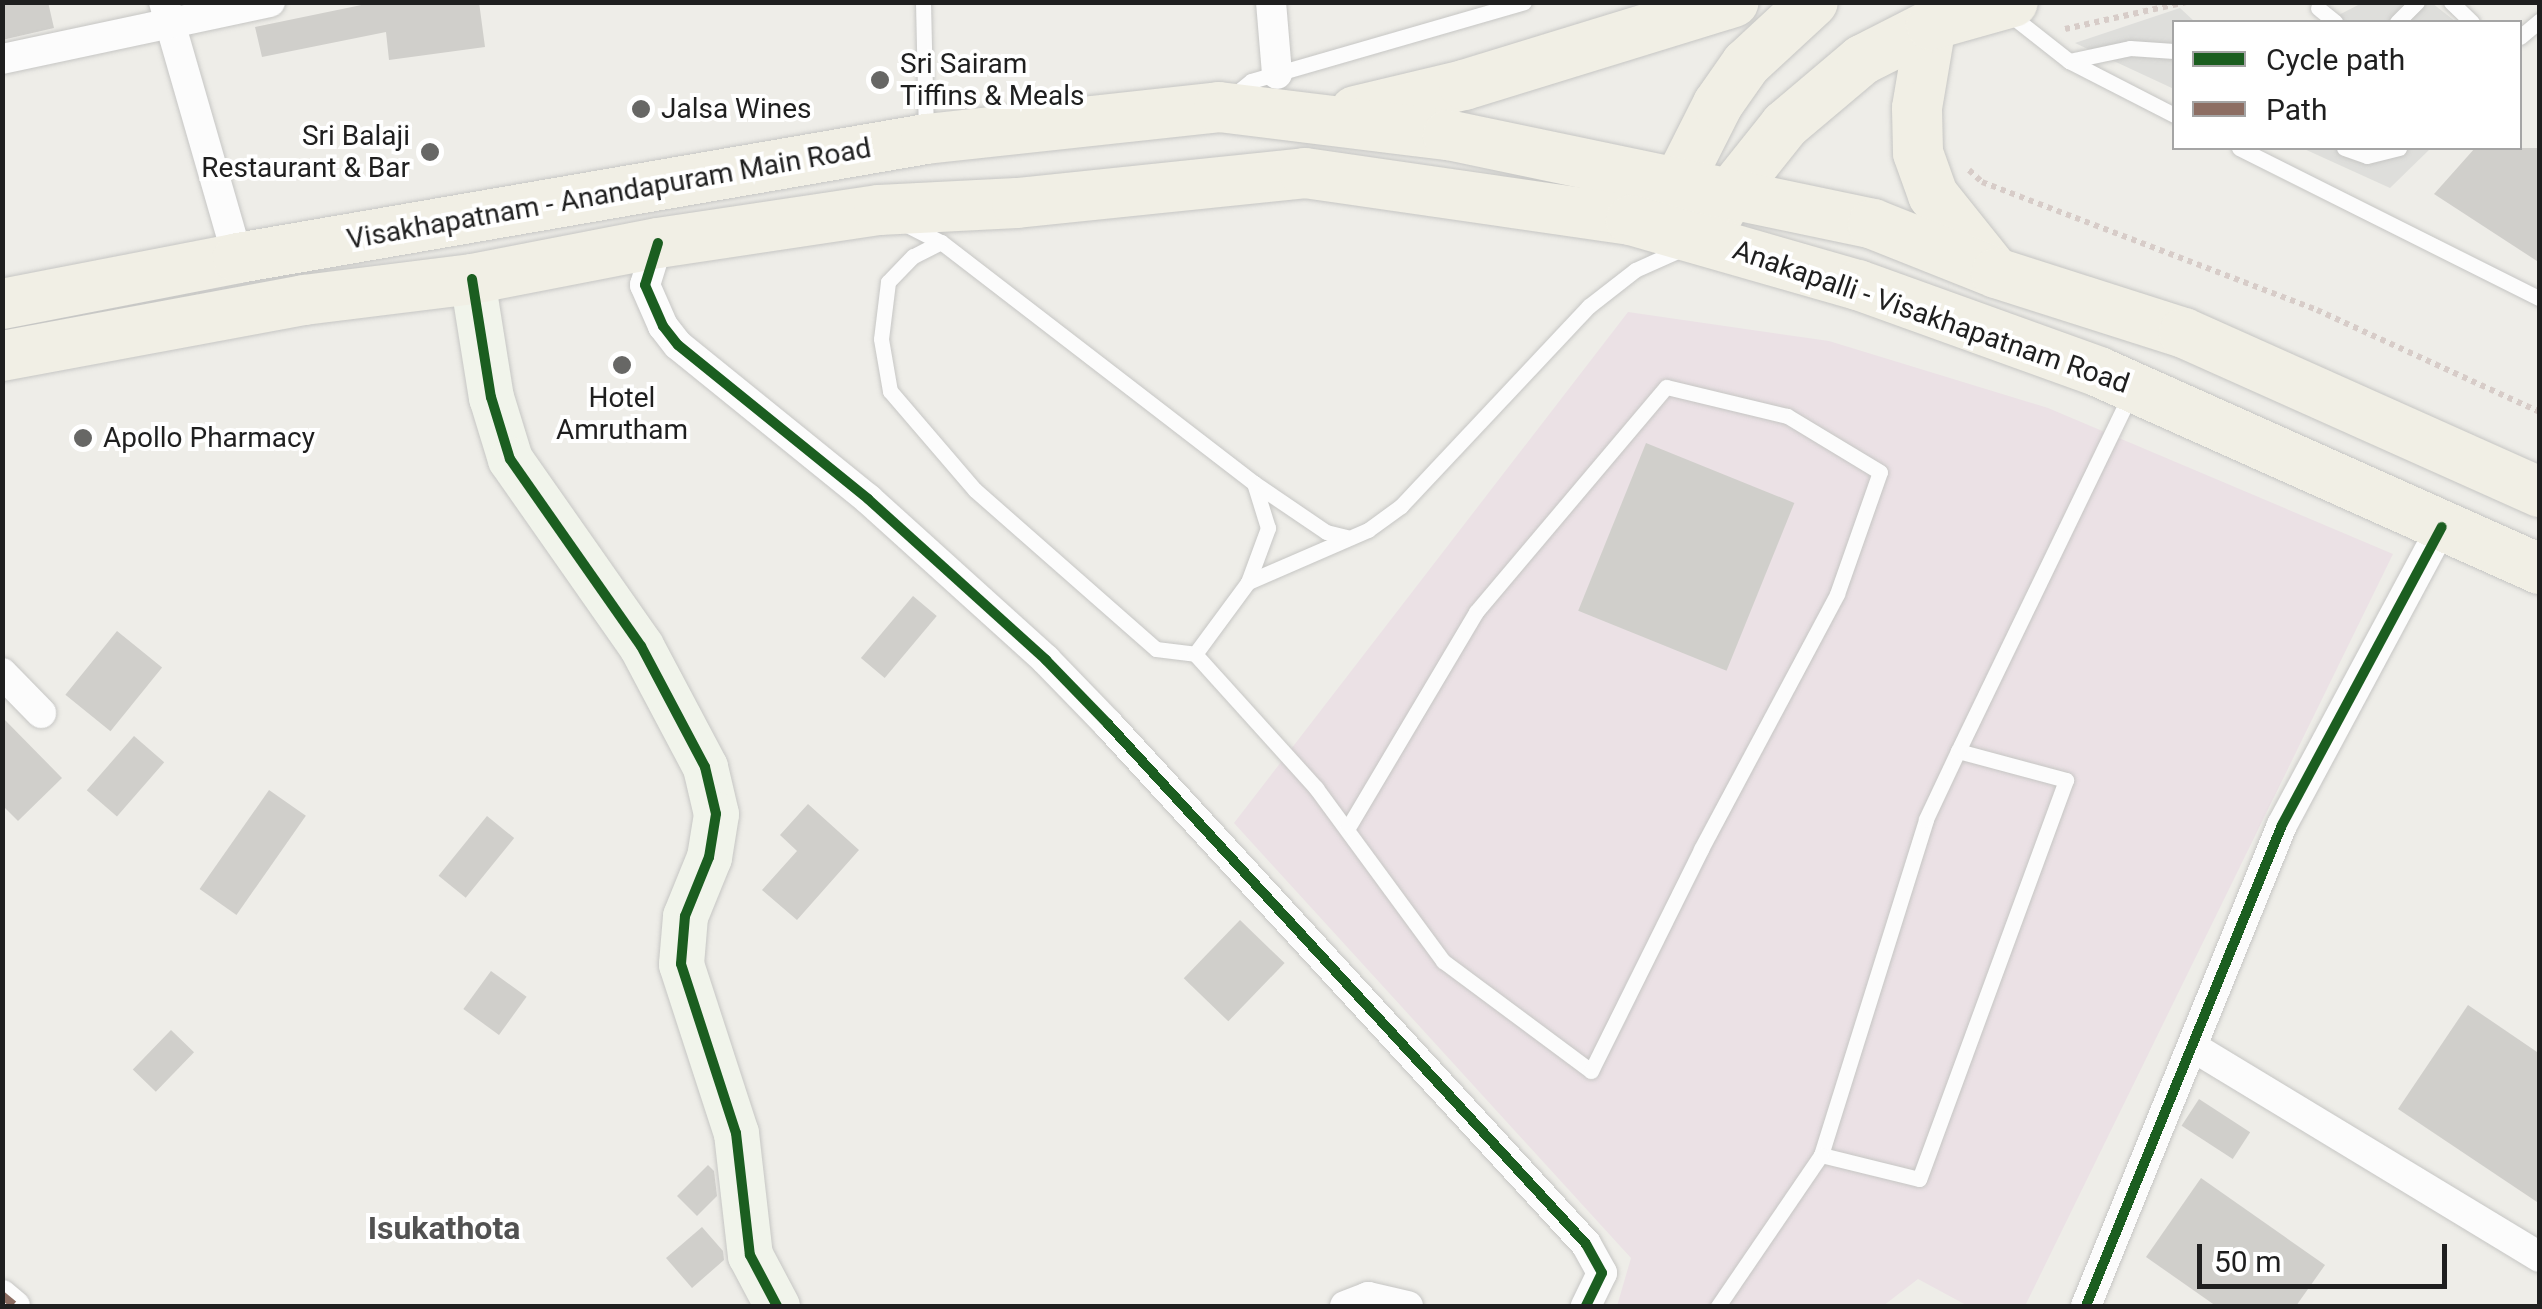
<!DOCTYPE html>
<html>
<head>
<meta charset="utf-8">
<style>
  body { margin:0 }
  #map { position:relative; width:2542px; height:1309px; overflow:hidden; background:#eeede8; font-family:Roboto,sans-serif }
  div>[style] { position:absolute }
  .industrial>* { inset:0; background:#ebe1e5 }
  .parking>* { inset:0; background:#dededb }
  .building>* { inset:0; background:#d0cfcb; transform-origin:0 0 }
  .path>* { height:6px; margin-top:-3px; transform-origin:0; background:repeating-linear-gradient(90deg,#d7ccc8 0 5px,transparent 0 10px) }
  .roads { filter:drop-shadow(0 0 2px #c6c6c4) drop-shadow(0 0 2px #c6c6c4) }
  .lane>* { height:15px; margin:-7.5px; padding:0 7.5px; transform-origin:7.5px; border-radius:7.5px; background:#fcfcfc }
  .street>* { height:30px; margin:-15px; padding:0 15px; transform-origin:15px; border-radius:15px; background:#fcfcfc }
  .secondary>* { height:45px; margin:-22.5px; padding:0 22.5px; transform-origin:22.5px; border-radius:22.5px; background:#f1f4eb }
  .primary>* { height:50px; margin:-25px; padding:0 25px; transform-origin:25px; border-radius:25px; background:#f1efe5 }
  .quiet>* { height:8px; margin-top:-4px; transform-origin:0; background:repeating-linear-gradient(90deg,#8d6e63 0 15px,transparent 0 23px) }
  .cycleway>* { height:10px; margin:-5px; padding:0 5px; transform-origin:5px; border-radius:5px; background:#1b5e20 }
  .dots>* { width:28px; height:28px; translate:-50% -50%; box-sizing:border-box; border:5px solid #fff; border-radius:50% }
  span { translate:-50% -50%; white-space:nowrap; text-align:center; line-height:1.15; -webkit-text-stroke:8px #fff; paint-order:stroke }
  .poi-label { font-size:28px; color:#1f1f1f }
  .left { translate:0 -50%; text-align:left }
  .right { translate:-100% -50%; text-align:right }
  .street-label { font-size:28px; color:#1f1f1f }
  .quarter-label { font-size:32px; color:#525252; font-weight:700 }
  .frame { position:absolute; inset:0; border:5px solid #1f1f1f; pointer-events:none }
  .legend { position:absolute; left:2172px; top:20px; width:350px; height:130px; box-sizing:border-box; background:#fff; border:2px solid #a5a5a5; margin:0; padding:12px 18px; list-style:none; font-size:30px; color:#1f1f1f }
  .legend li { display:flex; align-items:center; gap:20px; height:50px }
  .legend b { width:50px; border:2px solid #a5a5a5 }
  .scale { position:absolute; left:2197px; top:1244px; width:250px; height:45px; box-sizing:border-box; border:5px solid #1f1f1f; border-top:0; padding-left:12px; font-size:30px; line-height:35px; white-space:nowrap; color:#1f1f1f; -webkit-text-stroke:8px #fff; paint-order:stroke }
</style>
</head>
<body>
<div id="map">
  <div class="industrial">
    <div style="clip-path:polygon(1628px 312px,1829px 341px,2048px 408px,2393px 554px,2025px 1306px,1968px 1306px,1918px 1279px,1883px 1306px,1617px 1306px,1631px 1258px,1234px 823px)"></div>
  </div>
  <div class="parking">
    <div style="clip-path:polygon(2364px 2px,2432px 3px,2456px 22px,2325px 22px)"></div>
    <div style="clip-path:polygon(2180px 8px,2195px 22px,2174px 22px,2174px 89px,2075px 43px)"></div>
    <div style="clip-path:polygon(2302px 148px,2431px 148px,2390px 188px)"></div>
  </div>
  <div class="building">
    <div style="clip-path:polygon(2px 2px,48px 2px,54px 28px,2px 40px)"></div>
    <div style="clip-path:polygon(376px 2px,479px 2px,485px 47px,389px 60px,386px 32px,262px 57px,255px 27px)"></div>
    <div style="clip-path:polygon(2475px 148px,2540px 148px,2540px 263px,2434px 194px)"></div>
    <div style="left:1646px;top:443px;width:160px;height:181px;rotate:22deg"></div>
    <div style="left:913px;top:596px;width:31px;height:81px;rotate:40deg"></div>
    <div style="left:117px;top:631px;width:58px;height:82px;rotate:39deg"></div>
    <div style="clip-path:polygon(2px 717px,62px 778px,18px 821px,2px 805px)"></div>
    <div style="left:134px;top:736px;width:40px;height:72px;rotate:41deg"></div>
    <div style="left:269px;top:790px;width:45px;height:121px;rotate:35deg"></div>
    <div style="clip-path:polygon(808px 804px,859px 850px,797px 920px,762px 890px,797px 851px,780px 835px)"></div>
    <div style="left:487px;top:816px;width:35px;height:77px;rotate:39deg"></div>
    <div style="left:1240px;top:920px;width:62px;height:81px;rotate:44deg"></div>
    <div style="left:491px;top:971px;width:44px;height:47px;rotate:36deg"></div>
    <div style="clip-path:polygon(2468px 1005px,2540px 1054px,2540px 1204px,2398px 1109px)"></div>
    <div style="left:171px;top:1030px;width:32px;height:55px;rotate:44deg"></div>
    <div style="left:2199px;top:1099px;width:61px;height:32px;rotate:33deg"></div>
    <div style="clip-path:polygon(708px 1165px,714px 1171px,717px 1196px,697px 1216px,677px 1196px)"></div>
    <div style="clip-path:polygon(2201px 1178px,2325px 1265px,2296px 1306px,2216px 1306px,2146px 1257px)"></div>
    <div style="clip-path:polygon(702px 1227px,723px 1251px,724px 1260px,692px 1288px,666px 1258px)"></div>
  </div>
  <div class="path">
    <div style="left:2065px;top:29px;width:124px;rotate:-12.6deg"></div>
    <div style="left:1969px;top:170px;width:18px;rotate:43deg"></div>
    <div style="left:1982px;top:182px;width:359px;rotate:20.9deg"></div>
    <div style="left:2317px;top:310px;width:245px;rotate:24.6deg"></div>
  </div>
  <div class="roads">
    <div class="lane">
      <div style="left:923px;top:2px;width:128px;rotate:88.7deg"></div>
      <div style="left:2451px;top:2px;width:29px;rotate:44deg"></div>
      <div style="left:2318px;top:8px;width:22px;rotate:39deg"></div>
      <div style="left:2008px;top:13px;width:78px;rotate:38.2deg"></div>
      <div style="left:2069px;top:61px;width:118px;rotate:27.2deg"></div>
      <div style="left:2397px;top:22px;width:28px;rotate:-45deg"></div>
      <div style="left:2520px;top:37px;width:26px;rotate:-40deg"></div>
      <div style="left:2069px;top:61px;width:62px;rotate:-12deg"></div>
      <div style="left:2130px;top:48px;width:44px;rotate:3.9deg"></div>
      <div style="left:1230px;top:98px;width:27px;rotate:-39deg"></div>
      <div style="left:1251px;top:81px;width:284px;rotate:-16.1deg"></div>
      <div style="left:2239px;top:148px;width:337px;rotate:26.6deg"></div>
      <div style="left:2344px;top:148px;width:24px;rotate:19deg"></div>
      <div style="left:2367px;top:156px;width:33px;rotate:-14deg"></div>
      <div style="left:907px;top:225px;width:38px;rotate:27deg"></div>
      <div style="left:941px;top:242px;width:395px;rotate:37.6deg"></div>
      <div style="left:1254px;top:483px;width:87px;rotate:34.2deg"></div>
      <div style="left:1326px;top:532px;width:21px;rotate:14deg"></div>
      <div style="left:941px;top:242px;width:31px;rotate:153deg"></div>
      <div style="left:913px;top:256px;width:36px;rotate:134deg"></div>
      <div style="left:888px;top:282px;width:57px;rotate:97deg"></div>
      <div style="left:881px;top:339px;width:53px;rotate:80.2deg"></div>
      <div style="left:890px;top:391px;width:130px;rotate:49.4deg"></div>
      <div style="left:975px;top:490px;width:241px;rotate:41.3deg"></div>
      <div style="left:1156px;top:649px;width:39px;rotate:7deg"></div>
      <div style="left:1195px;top:654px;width:89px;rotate:-53.6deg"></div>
      <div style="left:1248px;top:582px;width:58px;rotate:-69.7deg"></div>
      <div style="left:1268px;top:528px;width:47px;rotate:-107.3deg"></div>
      <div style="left:1248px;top:582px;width:131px;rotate:-23.4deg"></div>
      <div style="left:1368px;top:530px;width:41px;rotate:-36deg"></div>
      <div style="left:1401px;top:506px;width:274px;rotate:-46.8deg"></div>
      <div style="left:1589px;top:306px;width:58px;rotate:-38deg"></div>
      <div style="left:1635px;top:270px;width:51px;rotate:-24.1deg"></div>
      <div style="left:1195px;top:654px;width:181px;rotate:47.9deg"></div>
      <div style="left:1316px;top:788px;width:215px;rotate:53.7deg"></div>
      <div style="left:1443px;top:961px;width:184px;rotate:36.6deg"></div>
      <div style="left:1591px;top:1071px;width:248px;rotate:-63.6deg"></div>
      <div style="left:1701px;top:849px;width:289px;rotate:-61.9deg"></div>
      <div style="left:1837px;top:594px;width:129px;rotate:-70.6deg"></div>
      <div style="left:1880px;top:472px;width:109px;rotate:-148.9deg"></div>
      <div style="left:1787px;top:416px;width:124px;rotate:-166.5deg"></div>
      <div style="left:1666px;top:387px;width:294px;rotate:130.2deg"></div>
      <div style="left:1476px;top:612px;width:252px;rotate:120.7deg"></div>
      <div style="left:1958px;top:751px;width:112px;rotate:15deg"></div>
      <div style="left:2066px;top:780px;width:425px;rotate:110.2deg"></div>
      <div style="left:1919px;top:1179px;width:101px;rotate:-166.2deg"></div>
      <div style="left:1821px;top:1155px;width:352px;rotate:-72.6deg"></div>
      <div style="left:1926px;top:819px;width:75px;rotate:-64.8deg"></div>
      <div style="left:1958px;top:751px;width:395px;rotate:-64.2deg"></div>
      <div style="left:1718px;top:1306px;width:183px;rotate:-55.7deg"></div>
    </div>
    <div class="street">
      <div style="left:164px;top:2px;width:266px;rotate:73.9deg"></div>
      <div style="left:1271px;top:2px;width:72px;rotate:85.2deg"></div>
      <div style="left:2px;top:59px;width:274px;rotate:-12deg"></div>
      <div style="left:658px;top:243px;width:44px;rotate:107.2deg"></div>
      <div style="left:645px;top:285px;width:45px;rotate:66.3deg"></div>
      <div style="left:663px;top:326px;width:24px;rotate:52deg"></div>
      <div style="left:678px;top:345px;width:245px;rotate:39deg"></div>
      <div style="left:868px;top:499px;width:240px;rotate:42.1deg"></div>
      <div style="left:1046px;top:660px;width:89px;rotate:45.9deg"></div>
      <div style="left:1108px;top:724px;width:706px;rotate:47.41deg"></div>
      <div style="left:1586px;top:1244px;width:33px;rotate:61deg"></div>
      <div style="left:1602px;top:1273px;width:37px;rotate:116deg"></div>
      <div style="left:2px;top:673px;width:56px;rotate:45.7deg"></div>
      <div style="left:2193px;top:1047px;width:406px;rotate:31.2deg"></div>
      <div style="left:2px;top:1295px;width:17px;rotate:40deg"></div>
      <div style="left:1345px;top:1306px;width:25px;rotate:-21deg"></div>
      <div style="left:1368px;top:1297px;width:41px;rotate:12.7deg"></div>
      <div style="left:2086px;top:1306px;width:519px;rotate:-67.83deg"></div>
      <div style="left:2282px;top:825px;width:338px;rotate:-61.8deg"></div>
    </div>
    <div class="secondary">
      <div style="left:472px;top:279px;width:120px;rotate:80.9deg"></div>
      <div style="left:491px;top:397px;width:65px;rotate:73deg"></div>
      <div style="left:510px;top:459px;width:228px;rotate:55deg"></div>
      <div style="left:641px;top:646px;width:137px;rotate:62.1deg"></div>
      <div style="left:705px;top:767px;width:48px;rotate:76.8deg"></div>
      <div style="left:716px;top:814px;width:44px;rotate:99.2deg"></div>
      <div style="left:709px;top:857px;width:64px;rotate:112.1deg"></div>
      <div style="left:685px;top:916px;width:48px;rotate:94.8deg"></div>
      <div style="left:681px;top:964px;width:178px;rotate:72deg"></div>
      <div style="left:736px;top:1133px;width:123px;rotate:83.5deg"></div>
      <div style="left:750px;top:1255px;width:58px;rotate:62.1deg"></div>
    </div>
    <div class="primary">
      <div style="left:1931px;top:25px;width:84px;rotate:99.6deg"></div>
      <div style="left:1917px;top:108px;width:45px;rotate:88.7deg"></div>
      <div style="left:1918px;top:153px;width:45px;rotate:70.3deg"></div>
      <div style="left:1933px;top:195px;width:96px;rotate:51.3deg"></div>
      <div style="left:1355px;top:111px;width:112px;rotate:-13.4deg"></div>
      <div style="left:1464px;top:85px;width:282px;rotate:-17.1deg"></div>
      <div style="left:1664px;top:211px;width:120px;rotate:-63.2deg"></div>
      <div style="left:1718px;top:104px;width:49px;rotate:-55deg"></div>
      <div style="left:1746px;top:64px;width:91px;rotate:-42.8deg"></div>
      <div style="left:1715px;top:220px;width:30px;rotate:-60deg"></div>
      <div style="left:1730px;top:194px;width:88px;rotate:-51.4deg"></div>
      <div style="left:1785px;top:125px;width:101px;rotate:-40.2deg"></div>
      <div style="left:1862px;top:60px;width:77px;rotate:-26.9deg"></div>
      <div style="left:1931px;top:25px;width:85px;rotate:-15.7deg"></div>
      <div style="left:2px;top:304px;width:240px;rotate:-11deg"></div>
      <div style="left:238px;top:258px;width:698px;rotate:-9.81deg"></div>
      <div style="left:926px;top:139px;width:295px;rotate:-6.2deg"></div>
      <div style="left:1219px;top:107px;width:231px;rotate:7deg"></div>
      <div style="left:1448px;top:135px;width:434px;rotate:11.8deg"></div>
      <div style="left:1873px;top:224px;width:132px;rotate:21.7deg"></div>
      <div style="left:1996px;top:273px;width:197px;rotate:17.7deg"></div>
      <div style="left:2184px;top:333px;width:390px;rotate:24.1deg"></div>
      <div style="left:2px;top:356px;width:307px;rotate:-10.5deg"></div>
      <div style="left:304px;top:300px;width:169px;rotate:-7.1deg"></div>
      <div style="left:472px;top:279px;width:189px;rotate:-11deg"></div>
      <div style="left:658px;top:243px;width:223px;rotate:-8.5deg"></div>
      <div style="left:879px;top:210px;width:138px;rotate:-2.9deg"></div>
      <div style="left:1017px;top:203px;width:290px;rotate:-5.9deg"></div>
      <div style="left:1305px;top:173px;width:329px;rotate:8.2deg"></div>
      <div style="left:1631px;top:220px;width:236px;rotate:16deg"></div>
      <div style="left:1858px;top:285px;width:256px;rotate:19.8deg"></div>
      <div style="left:2099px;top:372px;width:483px;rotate:24.1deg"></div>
    </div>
  </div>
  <div class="quiet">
    <div style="left:2px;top:1295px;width:17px;rotate:40deg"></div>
  </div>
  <div class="cycleway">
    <div style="left:658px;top:243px;width:44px;rotate:107.2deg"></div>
    <div style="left:645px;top:285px;width:45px;rotate:66.3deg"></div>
    <div style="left:663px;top:326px;width:24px;rotate:52deg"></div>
    <div style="left:678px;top:345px;width:245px;rotate:39deg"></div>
    <div style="left:868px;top:499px;width:240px;rotate:42.1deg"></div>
    <div style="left:1046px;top:660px;width:89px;rotate:45.9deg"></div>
    <div style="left:1108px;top:724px;width:706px;rotate:47.41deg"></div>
    <div style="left:1586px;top:1244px;width:33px;rotate:61deg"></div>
    <div style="left:1602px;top:1273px;width:37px;rotate:116deg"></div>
    <div style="left:472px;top:279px;width:120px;rotate:80.9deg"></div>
    <div style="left:491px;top:397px;width:65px;rotate:73deg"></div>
    <div style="left:510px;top:459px;width:228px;rotate:55deg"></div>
    <div style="left:641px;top:646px;width:137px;rotate:62.1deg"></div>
    <div style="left:705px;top:767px;width:48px;rotate:76.8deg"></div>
    <div style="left:716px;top:814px;width:44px;rotate:99.2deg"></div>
    <div style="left:709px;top:857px;width:64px;rotate:112.1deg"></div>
    <div style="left:685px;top:916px;width:48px;rotate:94.8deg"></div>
    <div style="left:681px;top:964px;width:178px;rotate:72deg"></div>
    <div style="left:736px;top:1133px;width:123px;rotate:83.5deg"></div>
    <div style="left:750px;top:1255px;width:58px;rotate:62.1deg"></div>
    <div style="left:2086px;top:1306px;width:519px;rotate:-67.83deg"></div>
    <div style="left:2282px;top:825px;width:338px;rotate:-61.8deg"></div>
  </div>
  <div class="dots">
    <div style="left:880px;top:80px;background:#676765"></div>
    <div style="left:641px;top:109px;background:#676765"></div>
    <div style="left:430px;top:152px;background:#676765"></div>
    <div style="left:622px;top:365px;background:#676765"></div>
    <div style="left:83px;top:438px;background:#676765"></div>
  </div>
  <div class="poi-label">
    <span class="left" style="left:900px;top:80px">Sri Sairam<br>Tiffins &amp; Meals</span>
    <span class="left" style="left:661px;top:109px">Jalsa Wines</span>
    <span class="right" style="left:410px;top:152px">Sri Balaji<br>Restaurant &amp; Bar</span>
    <span style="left:622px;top:414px">Hotel<br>Amrutham</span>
    <span class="left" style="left:103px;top:438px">Apollo Pharmacy</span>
  </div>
  <div class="street-label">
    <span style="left:609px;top:194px;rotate:-10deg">Visakhapatnam - Anandapuram Main Road</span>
    <span style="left:1931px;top:317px;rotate:19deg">Anakapalli - Visakhapatnam Road</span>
  </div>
  <div class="quarter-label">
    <span style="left:444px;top:1228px">Isukathota</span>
  </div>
  <div class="frame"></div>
  <ul class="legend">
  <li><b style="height:12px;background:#1b5e20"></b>Cycle path</li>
  <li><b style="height:12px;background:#8d6e63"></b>Path</li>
  </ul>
  <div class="scale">50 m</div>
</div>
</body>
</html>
